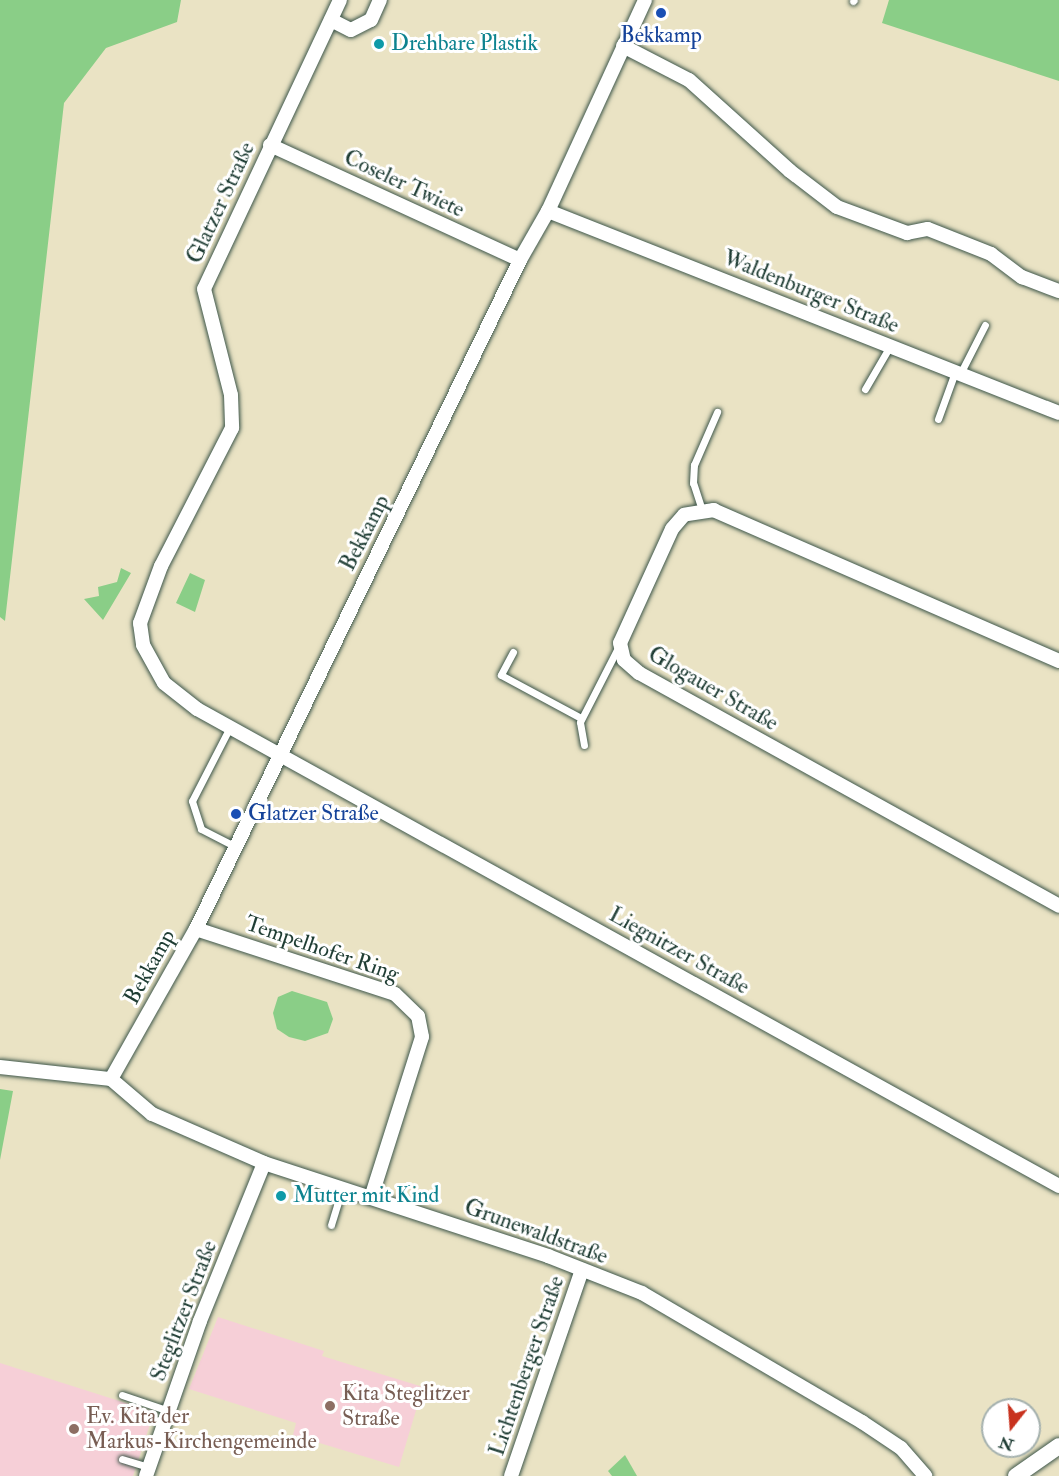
<!DOCTYPE html>
<html>
<head>
<meta charset="utf-8">
<style>
  body { margin:0 }
  #map { position:relative; width:1059px; height:1476px; overflow:hidden; background:#eae3c4; font-family:"IM FELL Double Pica",serif }
  div>[style] { position:absolute }
  .built>* { inset:0; background:#f6cfd7 }
  .green>* { inset:0; background:#8ace87 }
  .roads { filter:drop-shadow(0 0 2px #3d564a) drop-shadow(0 0 2px #3d564a) }
  .service>* { height:7px; margin:-3.5px; padding:0 3.5px; transform-origin:3.5px; border-radius:3.5px; background:#fff }
  .minor>* { height:14px; margin:-7px; padding:0 7px; transform-origin:7px; border-radius:7px; background:#fff }
  .tertiary>* { height:16px; margin:-8px; padding:0 8px; transform-origin:8px; border-radius:8px; background:#fff }
  .dots>* { width:16px; height:16px; translate:-50% -50%; box-sizing:border-box; border:3px solid #fff; border-radius:50% }
  span { translate:-50% -50%; white-space:nowrap; text-align:center; line-height:1.15; -webkit-text-stroke:6px #fff; paint-order:stroke }
  .transit-label { font-size:22px; color:#164399 }
  .left { translate:0 -50%; text-align:left }
  .culture-label { font-size:22px; color:#0d838f }
  .street-label { font-size:22px; color:#1f3d34 }
  .education-label { font-size:22px; color:#785e54 }
  .north { position:absolute; left:981px; top:1398px; width:60px; height:60px; box-sizing:border-box; background:#fff; border:2px solid #a5b1ae; border-radius:50%; rotate:197deg; font-size:16px; font-weight:700; line-height:24px; text-align:center; color:#1f3d34 }
  .north::after { content:''; display:block; margin:auto; width:21px; height:27px; background:#c8321e; clip-path:polygon(50% 0,100% 100%,50% 72%,0 100%) }
</style>
</head>
<body>
<div id="map">
  <div class="built">
    <div style="clip-path:polygon(218px 1317px,324px 1351px,322px 1356px,423px 1387px,399px 1467px,293px 1435px,296px 1423px,189px 1389px)"></div>
    <div style="clip-path:polygon(0 1363px,154px 1412px,133px 1476px,0 1476px)"></div>
  </div>
  <div class="green">
    <div style="clip-path:polygon(0 0,181px 0,177px 22px,106px 48px,64px 103px,5px 621px,0 617px)"></div>
    <div style="clip-path:polygon(889px 0,1059px 0,1059px 81px,882px 23px)"></div>
    <div style="clip-path:polygon(121px 568px,131px 573px,103px 620px,84px 599px,99px 596px,98px 587px,117px 582px)"></div>
    <div style="clip-path:polygon(190px 573px,205px 580px,195px 612px,176px 603px)"></div>
    <div style="clip-path:polygon(292px 991px,327px 1002px,333px 1019px,328px 1033px,305px 1041px,289px 1037px,277px 1029px,273px 1013px,278px 997px)"></div>
    <div style="clip-path:polygon(0 1089px,13px 1091px,0 1160px)"></div>
    <div style="clip-path:polygon(625px 1455px,637px 1476px,612px 1476px,608px 1471px)"></div>
  </div>
  <div class="roads">
    <div class="service">
      <div style="left:853px;top:1px;width:1px;rotate:-45deg"></div>
      <div style="left:960px;top:374px;width:55px;rotate:-63deg"></div>
      <div style="left:865px;top:389px;width:50px;rotate:-59.8deg"></div>
      <div style="left:938px;top:419px;width:50px;rotate:-70.1deg"></div>
      <div style="left:702px;top:510px;width:28px;rotate:-108deg"></div>
      <div style="left:693px;top:483px;width:18px;rotate:-87deg"></div>
      <div style="left:694px;top:465px;width:58px;rotate:-66.5deg"></div>
      <div style="left:513px;top:652px;width:26px;rotate:118deg"></div>
      <div style="left:501px;top:675px;width:91px;rotate:28.3deg"></div>
      <div style="left:230px;top:727px;width:83px;rotate:117.2deg"></div>
      <div style="left:192px;top:801px;width:29px;rotate:72deg"></div>
      <div style="left:201px;top:829px;width:37px;rotate:27deg"></div>
      <div style="left:584px;top:745px;width:23px;rotate:-100deg"></div>
      <div style="left:580px;top:722px;width:88px;rotate:-62.9deg"></div>
      <div style="left:331px;top:1225px;width:39px;rotate:-73deg"></div>
      <div style="left:122px;top:1395px;width:50px;rotate:18.8deg"></div>
      <div style="left:122px;top:1459px;width:28px;rotate:17deg"></div>
    </div>
    <div class="minor">
      <div style="left:340px;top:0;width:319px;rotate:115.2deg"></div>
      <div style="left:204px;top:289px;width:109px;rotate:75.7deg"></div>
      <div style="left:231px;top:395px;width:33px;rotate:88deg"></div>
      <div style="left:232px;top:428px;width:155px;rotate:117.2deg"></div>
      <div style="left:161px;top:566px;width:61px;rotate:110.2deg"></div>
      <div style="left:140px;top:623px;width:22px;rotate:82deg"></div>
      <div style="left:143px;top:645px;width:43px;rotate:61.1deg"></div>
      <div style="left:164px;top:683px;width:42px;rotate:38.2deg"></div>
      <div style="left:197px;top:709px;width:985px;rotate:28.96deg"></div>
      <div style="left:331px;top:20px;width:22px;rotate:27deg"></div>
      <div style="left:351px;top:30px;width:22px;rotate:-27deg"></div>
      <div style="left:371px;top:20px;width:22px;rotate:-66deg"></div>
      <div style="left:623px;top:46px;width:74px;rotate:27.3deg"></div>
      <div style="left:689px;top:80px;width:136px;rotate:42deg"></div>
      <div style="left:790px;top:171px;width:59px;rotate:37.5deg"></div>
      <div style="left:837px;top:207px;width:75px;rotate:20.4deg"></div>
      <div style="left:907px;top:233px;width:21px;rotate:-11deg"></div>
      <div style="left:928px;top:229px;width:68px;rotate:21.6deg"></div>
      <div style="left:991px;top:254px;width:39px;rotate:37deg"></div>
      <div style="left:1022px;top:277px;width:40px;rotate:21deg"></div>
      <div style="left:270px;top:145px;width:275px;rotate:24.7deg"></div>
      <div style="left:548px;top:211px;width:549px;rotate:21.57deg"></div>
      <div style="left:1059px;top:661px;width:377px;rotate:-156.4deg"></div>
      <div style="left:714px;top:510px;width:30px;rotate:171deg"></div>
      <div style="left:684px;top:515px;width:18px;rotate:131deg"></div>
      <div style="left:672px;top:529px;width:125px;rotate:114.5deg"></div>
      <div style="left:620px;top:643px;width:17px;rotate:77deg"></div>
      <div style="left:624px;top:660px;width:20px;rotate:41deg"></div>
      <div style="left:639px;top:673px;width:480px;rotate:29deg"></div>
      <div style="left:196px;top:929px;width:209px;rotate:18.1deg"></div>
      <div style="left:395px;top:994px;width:32px;rotate:44deg"></div>
      <div style="left:418px;top:1016px;width:21px;rotate:79deg"></div>
      <div style="left:422px;top:1037px;width:169px;rotate:107.6deg"></div>
      <div style="left:0;top:1067px;width:112px;rotate:6.2deg"></div>
      <div style="left:111px;top:1079px;width:54px;rotate:40.5deg"></div>
      <div style="left:152px;top:1114px;width:122px;rotate:23.6deg"></div>
      <div style="left:264px;top:1163px;width:299px;rotate:18.1deg"></div>
      <div style="left:548px;top:1256px;width:101px;rotate:21.5deg"></div>
      <div style="left:642px;top:1293px;width:255px;rotate:30.4deg"></div>
      <div style="left:862px;top:1422px;width:47px;rotate:33.7deg"></div>
      <div style="left:901px;top:1448px;width:37px;rotate:49deg"></div>
      <div style="left:111px;top:1079px;width:172px;rotate:-60.5deg"></div>
      <div style="left:196px;top:929px;width:743px;rotate:-64.16deg"></div>
      <div style="left:520px;top:260px;width:56px;rotate:-60.3deg"></div>
      <div style="left:548px;top:211px;width:232px;rotate:-65.3deg"></div>
      <div style="left:146px;top:1476px;width:164px;rotate:-70.8deg"></div>
      <div style="left:200px;top:1321px;width:170px;rotate:-67.9deg"></div>
      <div style="left:511px;top:1476px;width:218px;rotate:-71deg"></div>
    </div>
    <div class="tertiary">
      <div style="left:1016px;top:1476px;width:52px;rotate:-34.9deg"></div>
    </div>
  </div>
  <div class="dots">
    <div style="left:661px;top:13px;background:#1a4fb4"></div>
    <div style="left:379px;top:44px;background:#0f9aa8"></div>
    <div style="left:236px;top:814px;background:#1a4fb4"></div>
    <div style="left:281px;top:1196px;background:#0f9aa8"></div>
    <div style="left:330px;top:1406px;background:#8d6e63"></div>
    <div style="left:74px;top:1429px;background:#8d6e63"></div>
  </div>
  <div class="transit-label">
    <span style="left:661px;top:36px">Bekkamp</span>
    <span class="left" style="left:248px;top:814px">Glatzer Straße</span>
  </div>
  <div class="culture-label">
    <span class="left" style="left:391px;top:44px">Drehbare Plastik</span>
    <span class="left" style="left:293px;top:1196px">Mutter mit Kind</span>
  </div>
  <div class="street-label">
    <span style="left:404px;top:184px;rotate:25deg">Coseler Twiete</span>
    <span style="left:221px;top:203px;rotate:-65deg">Glatzer Straße</span>
    <span style="left:811px;top:292px;rotate:22deg">Waldenburger Straße</span>
    <span style="left:365px;top:533px;rotate:-63deg">Bekkamp</span>
    <span style="left:713px;top:689px;rotate:30deg">Glogauer Straße</span>
    <span style="left:322px;top:949px;rotate:19deg">Tempelhofer Ring</span>
    <span style="left:679px;top:951px;rotate:29deg">Liegnitzer Straße</span>
    <span style="left:150px;top:967px;rotate:-61deg">Bekkamp</span>
    <span style="left:536px;top:1232px;rotate:20deg">Grunewaldstraße</span>
    <span style="left:184px;top:1311px;rotate:-69deg">Steglitzer Straße</span>
    <span style="left:527px;top:1366px;rotate:-71deg">Lichtenberger Straße</span>
  </div>
  <div class="education-label">
    <span class="left" style="left:342px;top:1406px">Kita Steglitzer<br>Straße</span>
    <span class="left" style="left:86px;top:1429px">Ev. Kita der<br>Markus-Kirchengemeinde</span>
  </div>
  <div class="north">N</div>
</div>
</body>
</html>
